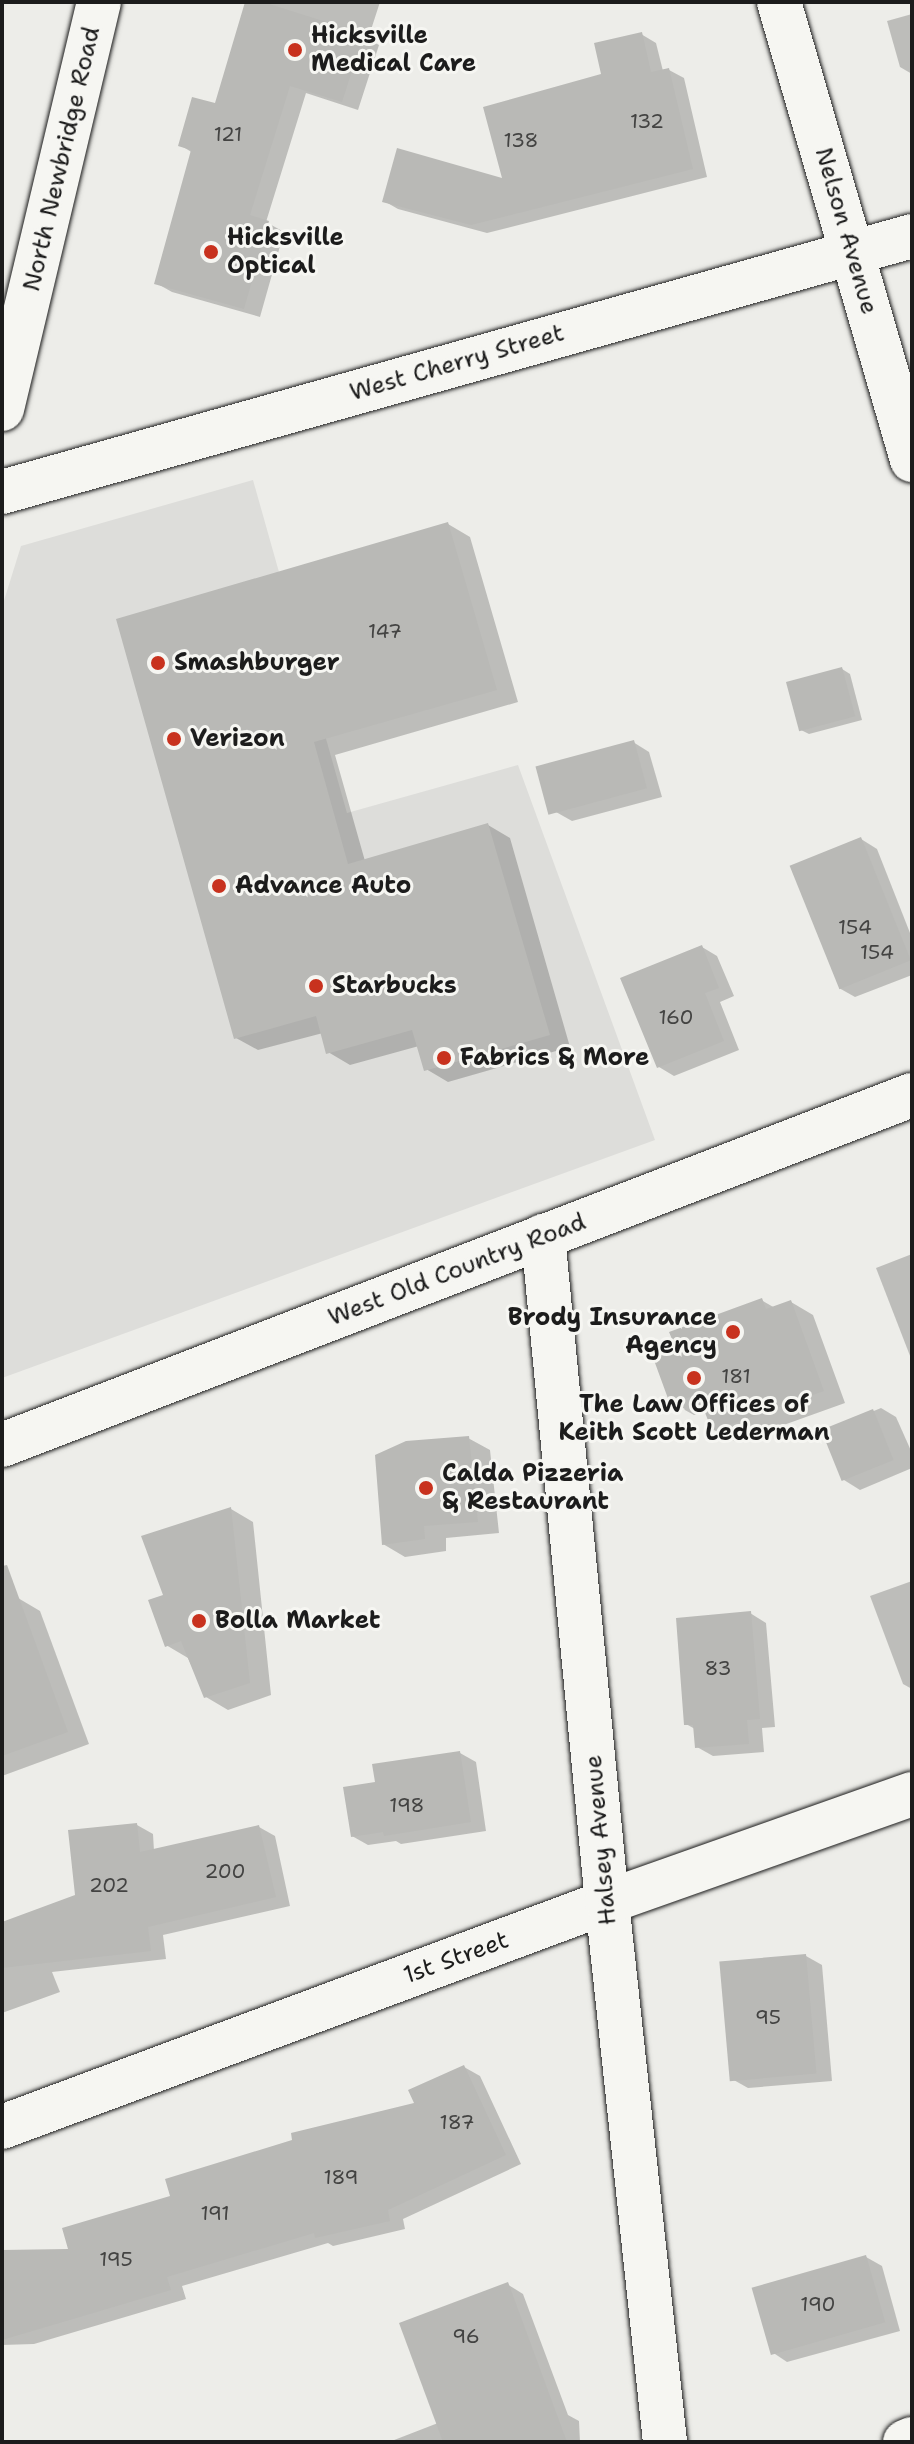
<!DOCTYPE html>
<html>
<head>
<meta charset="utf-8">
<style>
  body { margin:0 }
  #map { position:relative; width:914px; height:2444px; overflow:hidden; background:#edede9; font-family:"Shantell Sans",sans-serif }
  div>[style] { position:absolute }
  .built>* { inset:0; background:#ddddda }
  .shadow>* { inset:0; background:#0003 }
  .building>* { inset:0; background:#b9b9b6; transform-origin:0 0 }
  .roads { filter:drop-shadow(0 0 2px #1c1c1c) drop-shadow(0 0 2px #1c1c1c) }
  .minor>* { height:44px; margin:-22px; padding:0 22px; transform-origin:22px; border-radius:22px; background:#f6f6f2 }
  .primary>* { height:44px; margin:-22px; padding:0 22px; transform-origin:22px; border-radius:22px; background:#f6f6f2 }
  .dots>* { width:22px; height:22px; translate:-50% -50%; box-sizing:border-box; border:4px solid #f6f6f2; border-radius:50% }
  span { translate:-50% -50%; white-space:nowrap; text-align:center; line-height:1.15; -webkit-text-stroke:6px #f6f6f2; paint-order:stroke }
  .number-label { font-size:20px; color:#434342 }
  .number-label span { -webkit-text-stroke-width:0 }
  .poi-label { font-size:24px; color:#1c1c1c; font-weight:700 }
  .left { translate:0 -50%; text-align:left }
  .right { translate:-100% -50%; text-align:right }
  .street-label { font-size:24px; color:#1c1c1c }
  .frame { position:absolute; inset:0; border:4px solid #1c1c1c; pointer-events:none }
</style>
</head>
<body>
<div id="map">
  <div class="built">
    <div style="clip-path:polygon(253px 480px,347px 813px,518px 765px,655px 1140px,2px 1378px,2px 607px,21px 546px)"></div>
  </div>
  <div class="shadow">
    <div style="clip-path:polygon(247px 2px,380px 2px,368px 39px,379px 45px,358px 110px,306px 93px,266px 222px,284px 232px,260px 317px,172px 292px,156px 283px,193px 153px,180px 145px,216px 105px)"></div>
    <div style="clip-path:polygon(912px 14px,912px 74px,900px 67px,887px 21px)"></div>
    <div style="clip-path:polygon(641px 34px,656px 43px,663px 71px,669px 70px,684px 78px,707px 177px,487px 233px,398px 209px,384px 201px,505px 181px)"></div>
    <div style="clip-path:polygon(448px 524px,470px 537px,518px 702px,335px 755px,365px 861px,488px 825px,510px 838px,570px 1047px,448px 1082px,426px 1069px,419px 1046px,350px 1065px,328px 1052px,323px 1033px,258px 1050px,236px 1038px,118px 620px)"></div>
    <div style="clip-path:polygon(842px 669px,850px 674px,862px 720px,809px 734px,801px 730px)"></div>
    <div style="clip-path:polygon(633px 742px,649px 752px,662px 797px,572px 821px,556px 812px)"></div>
    <div style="clip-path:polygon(861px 839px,877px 849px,912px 938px,912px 975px,855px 997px,839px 988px)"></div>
    <div style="clip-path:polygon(702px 947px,717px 956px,734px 996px,720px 1002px,739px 1050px,674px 1076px,659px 1067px)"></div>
    <div style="clip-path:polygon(912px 1254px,912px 1361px,876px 1268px)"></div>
    <div style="clip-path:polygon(761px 1300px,775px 1308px,791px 1302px,813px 1315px,845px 1403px,736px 1442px,714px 1430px,706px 1411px,694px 1415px,672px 1403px,677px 1345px)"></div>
    <div style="clip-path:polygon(881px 1408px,896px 1417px,912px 1453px,912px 1468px,860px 1490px,844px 1480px,823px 1432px)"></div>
    <div style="clip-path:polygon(468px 1438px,490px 1450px,499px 1533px,446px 1538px,446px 1551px,405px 1557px,383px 1544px)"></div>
    <div style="clip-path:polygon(231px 1509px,253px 1522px,271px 1695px,228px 1710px,206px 1697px,188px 1658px,166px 1645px,166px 1596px)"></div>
    <div style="clip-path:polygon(912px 1581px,912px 1689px,903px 1684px,870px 1596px)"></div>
    <div style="clip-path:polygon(18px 1598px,40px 1611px,89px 1744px,2px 1776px,2px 1604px)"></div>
    <div style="clip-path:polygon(750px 1613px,766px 1623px,775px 1727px,762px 1728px,764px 1752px,713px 1756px,697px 1747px,695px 1729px,686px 1724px)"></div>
    <div style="clip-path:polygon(460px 1753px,476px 1762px,486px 1831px,401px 1844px,396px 1841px,368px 1845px,352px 1836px,377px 1783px)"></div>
    <div style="clip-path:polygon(137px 1825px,153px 1834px,154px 1851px,259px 1827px,275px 1836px,290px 1906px,163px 1935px,166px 1959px,52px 1972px,60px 1992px,2px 2013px,2px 1925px,78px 1896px)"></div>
    <div style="clip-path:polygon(806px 1956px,822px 1965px,832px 2081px,748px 2088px,732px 2079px)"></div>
    <div style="clip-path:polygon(464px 2067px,480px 2076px,521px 2164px,403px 2219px,405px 2229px,333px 2246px,328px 2243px,182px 2286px,186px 2299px,34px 2344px,2px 2345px,2px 2252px,71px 2250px,172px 2197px,417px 2104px)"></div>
    <div style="clip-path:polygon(866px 2257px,882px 2266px,900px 2331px,787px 2362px,772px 2352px)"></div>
    <div style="clip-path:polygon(507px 2284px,523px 2294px,568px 2415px,579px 2421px,580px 2442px,389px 2442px,438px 2423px)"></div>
  </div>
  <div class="building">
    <div style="clip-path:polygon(245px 2px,263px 2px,364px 34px,342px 102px,290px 86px,250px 215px,269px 221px,244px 309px,154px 284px,191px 150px,178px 146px,192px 97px,215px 103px)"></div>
    <div style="clip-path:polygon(642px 32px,651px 72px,669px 68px,693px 169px,471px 225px,382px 202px,397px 148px,502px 178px,483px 107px,601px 74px,594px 43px)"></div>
    <div style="clip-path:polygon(448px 522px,497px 690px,314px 742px,348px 864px,488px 823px,550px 1035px,424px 1071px,412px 1030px,326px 1054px,316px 1016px,234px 1039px,116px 619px)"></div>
    <div style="left:842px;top:667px;width:51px;height:58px;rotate:75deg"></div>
    <div style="left:634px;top:740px;width:50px;height:102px;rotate:75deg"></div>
    <div style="left:861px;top:837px;width:133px;height:77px;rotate:68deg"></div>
    <div style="clip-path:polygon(702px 945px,719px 988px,705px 993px,724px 1041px,657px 1068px,620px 978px)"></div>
    <div style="clip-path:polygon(762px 1298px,766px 1309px,791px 1300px,824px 1391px,712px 1431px,698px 1394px,670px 1404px,651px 1352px,674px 1344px,669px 1332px)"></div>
    <div style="left:873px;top:1409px;width:55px;height:56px;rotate:68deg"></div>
    <div style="clip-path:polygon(469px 1436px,478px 1522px,424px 1526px,425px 1539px,382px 1545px,375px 1455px,406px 1441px)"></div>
    <div style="clip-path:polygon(231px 1507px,250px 1683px,204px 1698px,181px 1641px,165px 1647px,148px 1600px,163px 1595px,141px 1536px)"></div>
    <div style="clip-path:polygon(7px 1565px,68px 1732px,2px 1756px,2px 1566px)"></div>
    <div style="clip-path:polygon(751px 1611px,760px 1719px,747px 1720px,749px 1744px,695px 1748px,693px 1725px,684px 1725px,676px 1618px)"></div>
    <div style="clip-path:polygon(460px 1751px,471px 1822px,384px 1836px,383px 1832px,351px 1837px,343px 1787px,375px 1782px,372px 1764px)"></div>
    <div style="clip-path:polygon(137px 1823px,140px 1852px,259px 1825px,276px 1897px,148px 1927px,151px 1951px,2px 1968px,2px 1922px,75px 1895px,68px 1830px)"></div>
    <div style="left:806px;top:1954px;width:120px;height:87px;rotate:85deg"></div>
    <div style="clip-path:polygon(464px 2065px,506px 2155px,388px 2210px,390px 2221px,315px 2238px,314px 2233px,167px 2277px,171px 2290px,2px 2340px,2px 2250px,68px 2249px,62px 2228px,170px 2196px,165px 2179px,292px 2140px,291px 2133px,414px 2103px,408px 2090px)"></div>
    <div style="left:866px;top:2255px;width:70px;height:119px;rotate:74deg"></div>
    <div style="clip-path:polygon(508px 2282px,567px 2442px,443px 2442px,399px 2323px)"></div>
  </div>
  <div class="roads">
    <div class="minor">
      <div style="left:779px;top:2px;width:477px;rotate:73.8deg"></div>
      <div style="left:2px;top:492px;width:945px;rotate:-15.71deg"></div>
      <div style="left:543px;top:1236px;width:669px;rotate:84.51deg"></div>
      <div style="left:607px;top:1902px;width:543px;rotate:83.87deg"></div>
      <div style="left:2px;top:2127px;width:645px;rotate:-20.4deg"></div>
      <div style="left:607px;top:1902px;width:324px;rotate:-19.5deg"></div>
      <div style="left:905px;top:2442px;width:8px;rotate:-23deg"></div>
    </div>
    <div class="primary">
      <div style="left:2px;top:409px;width:418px;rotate:-76.6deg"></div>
      <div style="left:2px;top:1445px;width:975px;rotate:-21.04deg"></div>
    </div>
  </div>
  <div class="dots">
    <div style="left:295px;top:50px;background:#c8321e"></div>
    <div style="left:211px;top:252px;background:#c8321e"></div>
    <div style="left:158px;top:663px;background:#c8321e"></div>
    <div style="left:174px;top:739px;background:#c8321e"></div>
    <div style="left:219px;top:886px;background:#c8321e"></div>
    <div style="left:316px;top:986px;background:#c8321e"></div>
    <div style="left:444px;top:1058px;background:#c8321e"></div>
    <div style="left:733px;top:1332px;background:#c8321e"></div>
    <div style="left:694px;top:1378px;background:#c8321e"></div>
    <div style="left:426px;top:1488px;background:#c8321e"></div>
    <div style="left:199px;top:1621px;background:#c8321e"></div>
  </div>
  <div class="number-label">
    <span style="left:647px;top:121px">132</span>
    <span style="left:228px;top:134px">121</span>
    <span style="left:521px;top:140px">138</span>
    <span style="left:385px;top:631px">147</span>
    <span style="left:855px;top:927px">154</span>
    <span style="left:877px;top:952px">154</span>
    <span style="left:676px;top:1017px">160</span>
    <span style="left:736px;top:1376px">181</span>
    <span style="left:718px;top:1668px">83</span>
    <span style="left:407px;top:1805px">198</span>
    <span style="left:225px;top:1871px">200</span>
    <span style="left:109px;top:1885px">202</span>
    <span style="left:768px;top:2017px">95</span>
    <span style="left:457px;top:2122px">187</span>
    <span style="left:341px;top:2177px">189</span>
    <span style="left:215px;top:2213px">191</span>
    <span style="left:116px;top:2259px">195</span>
    <span style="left:818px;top:2304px">190</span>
    <span style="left:466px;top:2336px">96</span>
  </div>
  <div class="poi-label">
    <span class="left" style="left:311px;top:50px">Hicksville<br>Medical Care</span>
    <span class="left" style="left:227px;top:252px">Hicksville<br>Optical</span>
    <span class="left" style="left:174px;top:663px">Smashburger</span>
    <span class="left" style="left:190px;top:739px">Verizon</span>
    <span class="left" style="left:235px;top:886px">Advance Auto</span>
    <span class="left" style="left:332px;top:986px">Starbucks</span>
    <span class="left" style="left:460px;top:1058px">Fabrics &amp; More</span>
    <span class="right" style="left:717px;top:1332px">Brody Insurance<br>Agency</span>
    <span style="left:694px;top:1419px">The Law Offices of<br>Keith Scott Lederman</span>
    <span class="left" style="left:442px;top:1488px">Calda Pizzeria<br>&amp; Restaurant</span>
    <span class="left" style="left:215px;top:1621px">Bolla Market</span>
  </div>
  <div class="street-label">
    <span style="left:62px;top:159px;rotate:-77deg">North Newbridge Road</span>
    <span style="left:846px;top:231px;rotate:74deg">Nelson Avenue</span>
    <span style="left:457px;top:363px;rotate:-16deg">West Cherry Street</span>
    <span style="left:457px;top:1270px;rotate:-21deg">West Old Country Road</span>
    <span style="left:601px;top:1840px;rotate:-95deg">Halsey Avenue</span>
    <span style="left:456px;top:1958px;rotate:-20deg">1st Street</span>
  </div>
  <div class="frame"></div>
</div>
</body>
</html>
